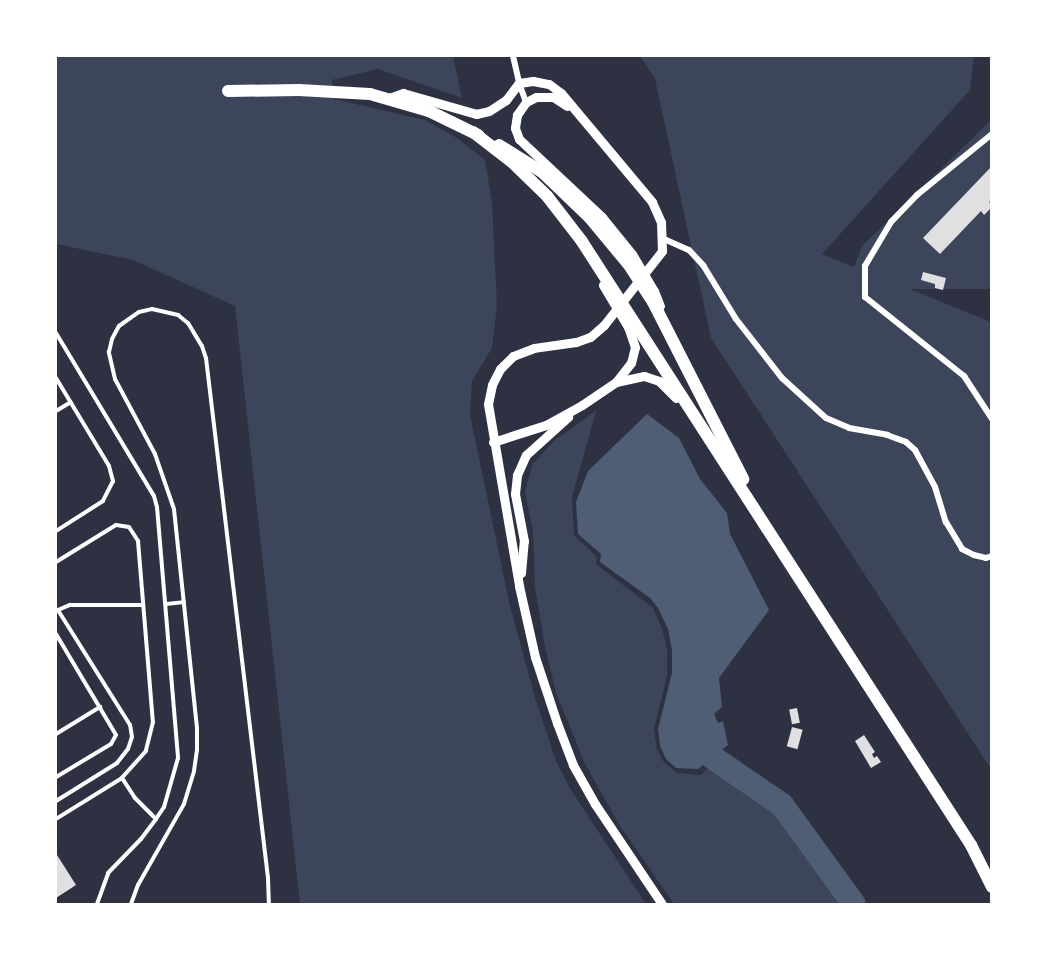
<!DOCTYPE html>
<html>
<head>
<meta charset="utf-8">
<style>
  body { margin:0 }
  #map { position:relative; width:1047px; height:960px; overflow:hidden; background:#2d3142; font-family:"Source Sans 3",sans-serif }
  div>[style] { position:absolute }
  .green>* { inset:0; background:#3c4559 }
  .water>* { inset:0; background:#4f5d75 }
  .river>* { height:24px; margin:-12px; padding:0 12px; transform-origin:12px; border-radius:12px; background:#4f5d75 }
  .building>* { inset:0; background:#e0e0e3; transform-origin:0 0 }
  .service>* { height:4px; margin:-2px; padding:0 2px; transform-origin:2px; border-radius:2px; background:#fff }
  .minor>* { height:6px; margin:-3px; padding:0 3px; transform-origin:3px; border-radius:3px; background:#fff }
  .tertiary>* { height:9px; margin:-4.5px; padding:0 4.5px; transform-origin:4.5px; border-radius:4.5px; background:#fff }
  .trunk>* { height:12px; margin:-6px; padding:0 6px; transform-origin:6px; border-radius:6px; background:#fff }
  span { translate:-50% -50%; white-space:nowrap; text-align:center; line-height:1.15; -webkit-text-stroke:5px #fff; paint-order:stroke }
  .frame { position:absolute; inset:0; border:57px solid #fff; pointer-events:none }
</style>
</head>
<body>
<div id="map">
  <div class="green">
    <div style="clip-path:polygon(56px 56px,453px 56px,462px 98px,378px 69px,332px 80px,334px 99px,425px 120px,457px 138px,485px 160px,492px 203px,497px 306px,492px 348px,472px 381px,470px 415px,510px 606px,536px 701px,556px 761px,571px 790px,646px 904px,300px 904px,235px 306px,133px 260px,56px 244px)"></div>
    <div style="clip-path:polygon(640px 56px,974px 56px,970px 90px,822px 254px,854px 267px,862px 246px,991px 120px,991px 289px,910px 289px,991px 322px,991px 769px,711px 338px,655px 79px)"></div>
    <div style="clip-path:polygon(596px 411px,572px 497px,574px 535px,597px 557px,596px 564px,653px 608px,662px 628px,667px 649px,667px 676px,654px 729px,657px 749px,663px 761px,677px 773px,701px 775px,712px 764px,780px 811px,845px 904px,674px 904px,620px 826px,585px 764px,556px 693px,545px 647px,535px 587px,533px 532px,525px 492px,532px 465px,555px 440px)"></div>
  </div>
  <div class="water">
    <div style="clip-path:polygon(647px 414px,679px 438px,700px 479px,727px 513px,730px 534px,769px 610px,719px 678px,722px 707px,714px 714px,718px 723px,723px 721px,728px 745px,698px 769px,676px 768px,666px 759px,660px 746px,658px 729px,672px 673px,672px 650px,668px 629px,658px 608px,650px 598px,600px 562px,601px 554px,578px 534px,576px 502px,588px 471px)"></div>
  </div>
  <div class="river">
    <div style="left:712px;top:757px;width:85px;rotate:34.4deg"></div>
    <div style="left:782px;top:805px;width:122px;rotate:54deg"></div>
  </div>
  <div class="building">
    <div style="clip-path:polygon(992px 166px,992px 200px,989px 202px,992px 207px,984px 215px,981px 211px,940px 254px,923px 238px)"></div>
    <div style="clip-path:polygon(923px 272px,946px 278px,943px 290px,935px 288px,935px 284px,921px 280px)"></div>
    <div style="left:797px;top:708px;width:15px;height:8px;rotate:79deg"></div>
    <div style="left:792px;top:727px;width:11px;height:20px;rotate:15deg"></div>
    <div style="clip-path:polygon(864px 735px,875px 752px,872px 754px,874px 758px,877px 756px,881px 762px,871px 768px,855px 741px)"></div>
    <div style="clip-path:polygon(57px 855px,76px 885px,56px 898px,56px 856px)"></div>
  </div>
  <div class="service">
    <div style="left:56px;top:333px;width:190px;rotate:59deg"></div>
    <div style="left:154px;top:496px;width:11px;rotate:75deg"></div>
    <div style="left:157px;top:507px;width:252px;rotate:85.2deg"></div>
    <div style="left:178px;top:758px;width:51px;rotate:105.9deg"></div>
    <div style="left:164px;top:807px;width:14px;rotate:124deg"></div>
    <div style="left:156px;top:819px;width:30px;rotate:-135deg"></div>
    <div style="left:135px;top:798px;width:24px;rotate:-123deg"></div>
    <div style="left:122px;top:778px;width:78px;rotate:148.2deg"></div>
    <div style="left:56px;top:378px;width:103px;rotate:58.9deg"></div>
    <div style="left:109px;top:466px;width:16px;rotate:75deg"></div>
    <div style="left:113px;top:481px;width:22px;rotate:117deg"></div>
    <div style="left:103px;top:501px;width:56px;rotate:147.4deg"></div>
    <div style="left:56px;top:411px;width:17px;rotate:-31deg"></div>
    <div style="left:56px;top:562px;width:70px;rotate:-31.7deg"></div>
    <div style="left:116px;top:525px;width:13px;rotate:9deg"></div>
    <div style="left:129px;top:527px;width:17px;rotate:57deg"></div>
    <div style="left:138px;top:541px;width:182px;rotate:85.3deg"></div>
    <div style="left:153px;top:722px;width:30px;rotate:104deg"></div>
    <div style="left:146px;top:751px;width:36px;rotate:132deg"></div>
    <div style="left:166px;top:604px;width:18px;rotate:-6deg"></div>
    <div style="left:56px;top:634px;width:117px;rotate:59.3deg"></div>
    <div style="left:116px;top:735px;width:10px;rotate:119deg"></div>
    <div style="left:111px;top:744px;width:64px;rotate:149deg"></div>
    <div style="left:56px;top:734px;width:52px;rotate:-31.5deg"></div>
    <div style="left:56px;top:801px;width:72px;rotate:-31.9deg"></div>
    <div style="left:117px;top:763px;width:18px;rotate:-52deg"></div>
    <div style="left:128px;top:749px;width:13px;rotate:-72deg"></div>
    <div style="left:132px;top:737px;width:12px;rotate:-99deg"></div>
    <div style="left:130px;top:725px;width:136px;rotate:-122.1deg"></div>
    <div style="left:58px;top:610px;width:13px;rotate:-23deg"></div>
    <div style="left:70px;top:605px;width:73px"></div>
    <div style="left:97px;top:904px;width:33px;rotate:-70deg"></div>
    <div style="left:108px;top:873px;width:47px;rotate:-45.9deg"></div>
    <div style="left:141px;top:839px;width:25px;rotate:-53deg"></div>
    <div style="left:131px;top:904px;width:20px;rotate:-70deg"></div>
    <div style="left:138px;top:885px;width:93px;rotate:-60.4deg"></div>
    <div style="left:184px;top:804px;width:34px;rotate:-73deg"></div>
    <div style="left:194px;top:771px;width:21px;rotate:-82deg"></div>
    <div style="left:197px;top:750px;width:22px;rotate:-90deg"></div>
    <div style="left:197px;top:728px;width:220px;rotate:-96deg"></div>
    <div style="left:174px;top:509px;width:58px;rotate:-109.1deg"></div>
    <div style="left:155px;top:454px;width:85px;rotate:-118.1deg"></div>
    <div style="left:115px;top:379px;width:28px;rotate:-103deg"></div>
    <div style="left:109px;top:352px;width:13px;rotate:-77deg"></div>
    <div style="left:112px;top:339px;width:15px;rotate:-62deg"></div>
    <div style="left:119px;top:326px;width:24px;rotate:-35deg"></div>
    <div style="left:139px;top:312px;width:13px;rotate:-13deg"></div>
    <div style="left:152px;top:309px;width:27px;rotate:13deg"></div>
    <div style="left:178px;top:315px;width:13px;rotate:39deg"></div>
    <div style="left:188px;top:323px;width:27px;rotate:59deg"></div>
    <div style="left:202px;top:346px;width:13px;rotate:72deg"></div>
    <div style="left:206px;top:358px;width:524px;rotate:83.2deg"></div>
    <div style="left:268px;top:878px;width:26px;rotate:88deg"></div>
  </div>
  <div class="minor">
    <div style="left:513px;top:56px;width:28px;rotate:77deg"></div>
    <div style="left:519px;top:83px;width:20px;rotate:70deg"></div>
    <div style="left:992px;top:134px;width:97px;rotate:140.9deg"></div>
    <div style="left:917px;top:195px;width:37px;rotate:134deg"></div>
    <div style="left:891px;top:222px;width:51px;rotate:120.6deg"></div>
    <div style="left:865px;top:266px;width:31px;rotate:90deg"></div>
    <div style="left:865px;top:297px;width:127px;rotate:38.6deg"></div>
    <div style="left:964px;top:376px;width:51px;rotate:56.9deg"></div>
    <div style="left:664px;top:239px;width:27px;rotate:24deg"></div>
    <div style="left:689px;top:250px;width:21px;rotate:47deg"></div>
    <div style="left:703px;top:265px;width:63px;rotate:58.6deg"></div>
    <div style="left:736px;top:319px;width:75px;rotate:52.1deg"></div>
    <div style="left:782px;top:378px;width:59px;rotate:42.3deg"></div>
    <div style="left:826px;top:418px;width:25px;rotate:23deg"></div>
    <div style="left:849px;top:428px;width:39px;rotate:10deg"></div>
    <div style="left:887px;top:435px;width:20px;rotate:20deg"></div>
    <div style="left:906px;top:442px;width:12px;rotate:42deg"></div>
    <div style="left:915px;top:450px;width:42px;rotate:61.6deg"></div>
    <div style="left:935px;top:487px;width:37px;rotate:73deg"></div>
    <div style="left:946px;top:522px;width:31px;rotate:59deg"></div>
    <div style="left:962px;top:549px;width:13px;rotate:27deg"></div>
    <div style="left:974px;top:555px;width:12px;rotate:14deg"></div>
    <div style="left:986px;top:558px;width:6px;rotate:-18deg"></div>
  </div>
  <div class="tertiary">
    <div style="left:389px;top:98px;width:15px;rotate:-20deg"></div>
    <div style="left:403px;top:93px;width:76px;rotate:16deg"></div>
    <div style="left:476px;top:114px;width:13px;rotate:-13deg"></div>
    <div style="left:489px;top:111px;width:20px;rotate:-33deg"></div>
    <div style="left:506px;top:100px;width:21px;rotate:-53deg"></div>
    <div style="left:519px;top:83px;width:14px;rotate:-8deg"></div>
    <div style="left:533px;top:81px;width:16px;rotate:11deg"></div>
    <div style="left:549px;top:84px;width:15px;rotate:37deg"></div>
    <div style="left:561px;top:93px;width:142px;rotate:50.1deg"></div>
    <div style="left:652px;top:202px;width:22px;rotate:66deg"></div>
    <div style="left:661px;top:222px;width:29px;rotate:88deg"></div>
    <div style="left:662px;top:251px;width:94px;rotate:128.1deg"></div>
    <div style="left:604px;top:325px;width:18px;rotate:139deg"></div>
    <div style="left:590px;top:337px;width:15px;rotate:160deg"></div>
    <div style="left:576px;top:342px;width:42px;rotate:171.9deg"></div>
    <div style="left:534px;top:348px;width:22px;rotate:159deg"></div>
    <div style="left:513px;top:356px;width:18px;rotate:135deg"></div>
    <div style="left:500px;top:369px;width:18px;rotate:117deg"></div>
    <div style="left:492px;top:385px;width:19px;rotate:102deg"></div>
    <div style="left:488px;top:404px;width:185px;rotate:80.3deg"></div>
    <div style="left:519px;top:586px;width:73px;rotate:77.3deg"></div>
    <div style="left:535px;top:657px;width:70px;rotate:71.6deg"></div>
    <div style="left:557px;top:723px;width:45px;rotate:69.1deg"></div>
    <div style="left:573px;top:765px;width:45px;rotate:60.6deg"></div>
    <div style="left:595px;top:804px;width:120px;rotate:56.2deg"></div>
    <div style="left:567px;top:106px;width:17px;rotate:-147deg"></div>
    <div style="left:553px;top:97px;width:17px;rotate:180deg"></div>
    <div style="left:536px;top:97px;width:11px;rotate:153deg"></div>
    <div style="left:526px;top:102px;width:16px;rotate:125deg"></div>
    <div style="left:517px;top:115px;width:13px;rotate:99deg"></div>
    <div style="left:515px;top:128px;width:12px;rotate:70deg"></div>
    <div style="left:519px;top:139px;width:114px;rotate:43.2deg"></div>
    <div style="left:602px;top:217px;width:48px;rotate:51deg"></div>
    <div style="left:632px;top:254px;width:43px;rotate:59.3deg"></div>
    <div style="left:654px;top:291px;width:16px;rotate:68deg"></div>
    <div style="left:616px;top:382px;width:29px;rotate:-12deg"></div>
    <div style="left:644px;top:376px;width:16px;rotate:18deg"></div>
    <div style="left:659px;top:381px;width:24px;rotate:45deg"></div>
    <div style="left:493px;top:442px;width:56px;rotate:-17.8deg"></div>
    <div style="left:546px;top:425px;width:41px;rotate:-29.1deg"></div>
    <div style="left:582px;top:405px;width:41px;rotate:-34.1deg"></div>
    <div style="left:616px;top:382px;width:24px;rotate:-52deg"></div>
    <div style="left:631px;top:363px;width:16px;rotate:-76deg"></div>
    <div style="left:635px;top:347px;width:21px;rotate:-109deg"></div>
    <div style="left:628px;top:327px;width:49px;rotate:-120.8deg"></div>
    <div style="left:521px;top:573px;width:32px;rotate:-85deg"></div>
    <div style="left:524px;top:541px;width:48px;rotate:-100.8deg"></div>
    <div style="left:515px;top:494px;width:19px;rotate:-84deg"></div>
    <div style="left:517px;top:475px;width:22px;rotate:-66deg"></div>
    <div style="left:526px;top:455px;width:57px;rotate:-42.1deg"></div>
  </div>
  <div class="trunk">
    <div style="left:228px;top:91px;width:71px;rotate:-0.8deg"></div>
    <div style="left:299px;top:90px;width:71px;rotate:3.2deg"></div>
    <div style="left:370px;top:94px;width:61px;rotate:16.1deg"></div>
    <div style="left:429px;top:111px;width:55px;rotate:26.1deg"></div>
    <div style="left:473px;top:132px;width:49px;rotate:37.6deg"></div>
    <div style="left:512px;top:162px;width:49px;rotate:44.2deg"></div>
    <div style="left:547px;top:196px;width:56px;rotate:52.3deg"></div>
    <div style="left:581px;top:240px;width:720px;rotate:57.19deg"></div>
    <div style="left:971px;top:845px;width:47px;rotate:63.4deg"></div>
    <div style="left:499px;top:145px;width:51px;rotate:32.1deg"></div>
    <div style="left:542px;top:172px;width:65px;rotate:43.8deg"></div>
    <div style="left:589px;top:217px;width:62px;rotate:50.2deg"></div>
    <div style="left:629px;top:265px;width:44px;rotate:57deg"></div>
    <div style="left:653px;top:302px;width:199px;rotate:63deg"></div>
  </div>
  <div class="frame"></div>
</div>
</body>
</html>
